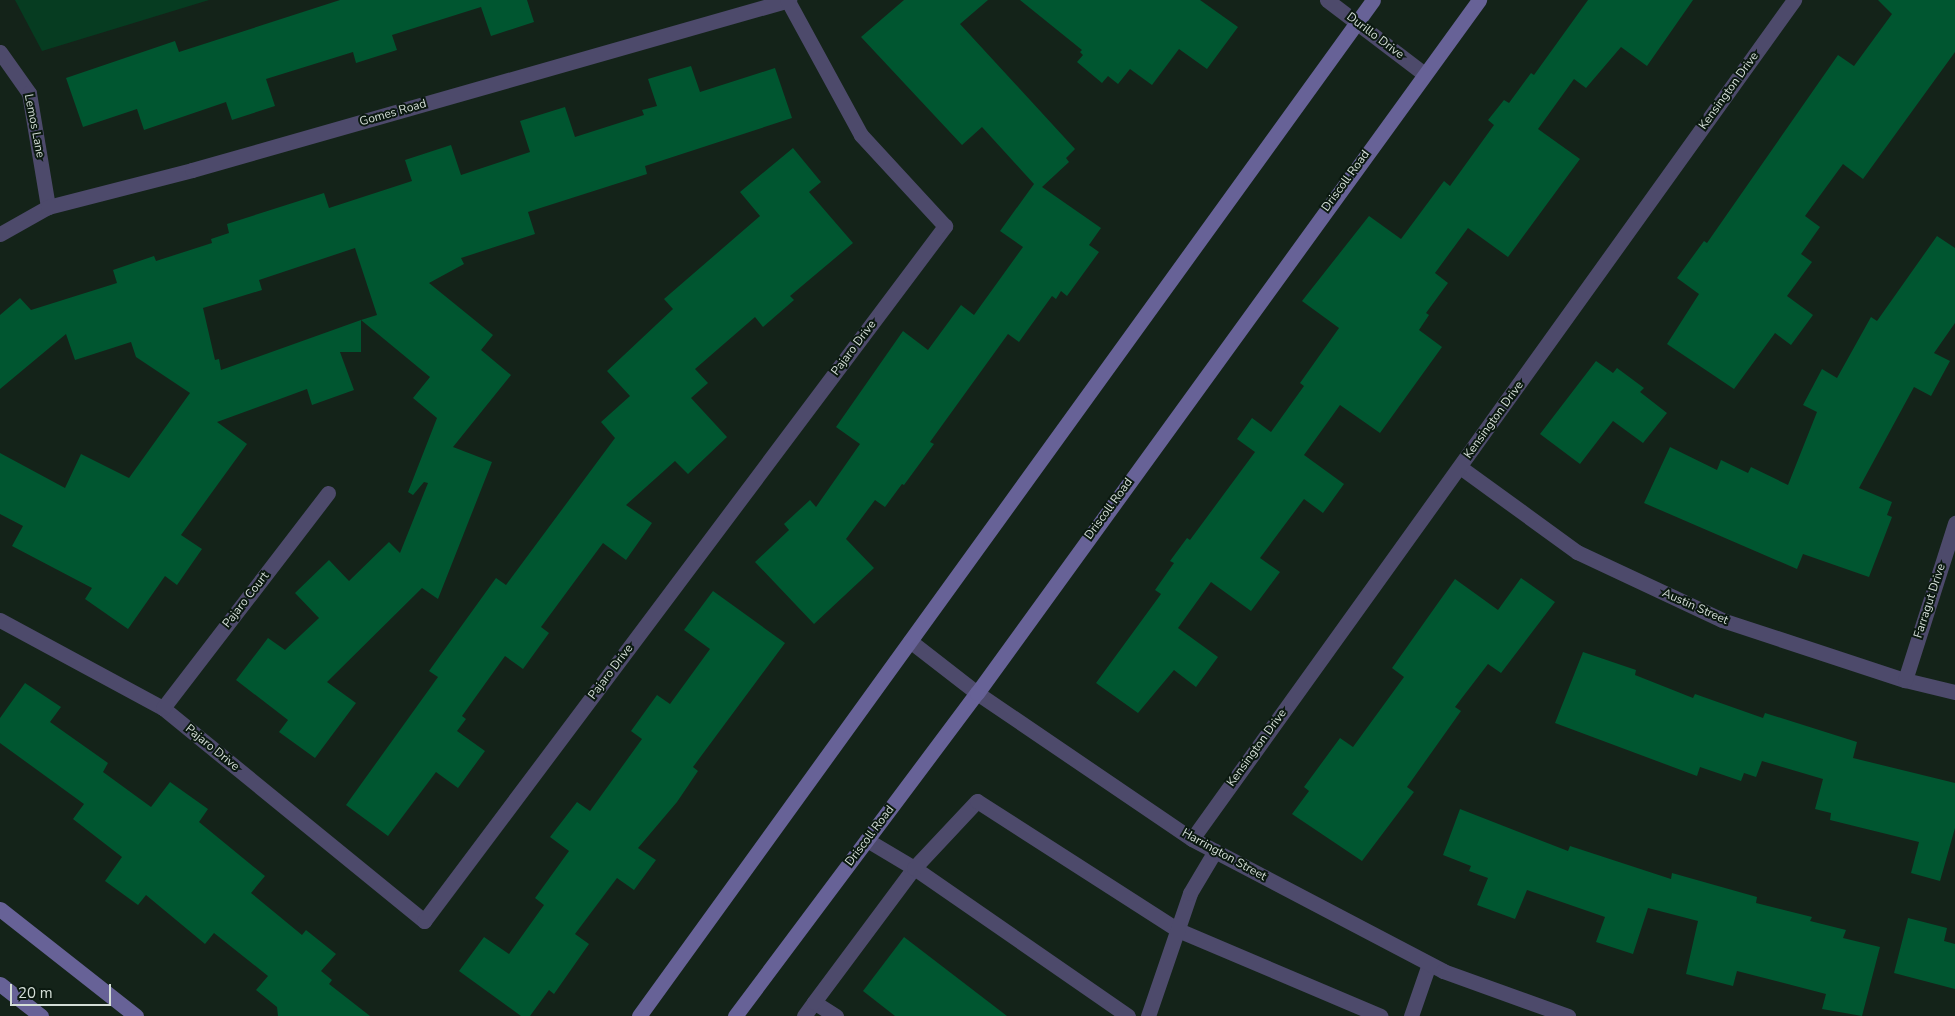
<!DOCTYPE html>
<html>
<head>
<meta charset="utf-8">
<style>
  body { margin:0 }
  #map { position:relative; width:1955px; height:1016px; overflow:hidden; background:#142319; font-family:"Nunito Sans",sans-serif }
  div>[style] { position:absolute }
  .green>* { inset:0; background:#063c21 }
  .building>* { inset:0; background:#005630 }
  .lane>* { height:15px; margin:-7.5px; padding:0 7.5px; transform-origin:7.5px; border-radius:7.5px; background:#4d4a6b }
  .street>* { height:15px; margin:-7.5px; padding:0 7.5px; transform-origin:7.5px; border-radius:7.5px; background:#4d4a6b }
  .secondary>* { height:15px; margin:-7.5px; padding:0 7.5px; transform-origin:7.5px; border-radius:7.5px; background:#676297 }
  span { translate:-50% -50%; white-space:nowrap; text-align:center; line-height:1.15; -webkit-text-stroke:4px #0b1910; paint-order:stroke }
  .street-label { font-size:12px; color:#d4ded7 }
  .scale { position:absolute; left:10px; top:984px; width:101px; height:22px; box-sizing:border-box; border:2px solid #d4ded7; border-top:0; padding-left:6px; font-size:15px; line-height:18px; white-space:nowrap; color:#d4ded7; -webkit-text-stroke:4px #0b1910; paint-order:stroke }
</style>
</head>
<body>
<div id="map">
  <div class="green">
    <div style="clip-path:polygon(15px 0,209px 0,42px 51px)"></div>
  </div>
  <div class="building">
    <div style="clip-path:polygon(340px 0,527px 0,534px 22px,491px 36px,481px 7px,392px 35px,397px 50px,356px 63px,353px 52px,266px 79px,275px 106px,232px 120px,226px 102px,144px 130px,137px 109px,83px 127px,66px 78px,175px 41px,179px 52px)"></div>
    <div style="clip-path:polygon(904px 0,988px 0,960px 24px,1075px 149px,1066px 158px,1069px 162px,1042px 187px,1101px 228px,1089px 245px,1099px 252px,1067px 296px,1061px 291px,1056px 299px,1052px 296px,1019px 342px,1008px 334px,930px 442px,934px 444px,904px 485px,902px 484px,885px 507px,875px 500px,846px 539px,874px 568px,814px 624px,755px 562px,789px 530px,784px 524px,810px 500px,816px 507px,860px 444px,836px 427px,903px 331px,928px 350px,961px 305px,974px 315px,1023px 247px,1000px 231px,1034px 184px,982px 127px,962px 145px,861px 37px)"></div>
    <div style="clip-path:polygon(1020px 0,1200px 0,1238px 27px,1207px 69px,1179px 49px,1152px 85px,1130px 69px,1118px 84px,1108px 76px,1102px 83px,1077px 62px,1083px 55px,1080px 52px,1082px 50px)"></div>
    <div style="clip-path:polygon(1588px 0,1693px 0,1647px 66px,1621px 47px,1586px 88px,1574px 79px,1538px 129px,1580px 159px,1508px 257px,1468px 228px,1435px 273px,1448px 283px,1426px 313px,1429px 315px,1419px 330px,1442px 347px,1380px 433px,1340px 405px,1304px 455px,1344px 484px,1323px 513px,1304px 499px,1260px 558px,1280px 572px,1251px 611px,1211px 582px,1178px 628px,1218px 657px,1196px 687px,1174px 670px,1138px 713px,1096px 683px,1161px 594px,1155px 590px,1174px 563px,1170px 561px,1187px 538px,1190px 540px,1255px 452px,1237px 439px,1252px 418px,1271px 432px,1304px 386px,1300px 383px,1339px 328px,1302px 301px,1369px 216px,1401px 239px,1444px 181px,1450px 186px,1494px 125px,1488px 120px,1504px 100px,1509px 103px,1531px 73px,1534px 75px)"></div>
    <div style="clip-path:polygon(1878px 0,1955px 0,1955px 52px,1863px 179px,1843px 164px,1805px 216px,1820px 227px,1801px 254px,1812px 262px,1787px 296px,1813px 315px,1791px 345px,1775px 333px,1734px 389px,1667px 344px,1699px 294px,1677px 278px,1704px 241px,1707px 243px,1838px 55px,1854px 66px,1892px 14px)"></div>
    <div style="clip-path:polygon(691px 66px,700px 92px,775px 68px,792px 118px,645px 166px,647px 174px,531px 211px,528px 212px,535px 234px,461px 258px,464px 264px,429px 283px,493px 335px,481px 350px,511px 375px,453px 447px,492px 462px,438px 599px,422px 588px,327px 682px,356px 703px,315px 758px,279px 732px,288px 720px,236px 680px,268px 638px,285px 650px,319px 618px,295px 593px,329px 560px,349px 581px,389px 542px,400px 553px,428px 483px,424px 482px,413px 495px,408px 492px,437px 418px,413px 398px,430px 377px,361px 320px,377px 315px,355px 248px,259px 280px,262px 290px,203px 308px,215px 360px,219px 359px,221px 370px,361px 320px,361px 352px,340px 352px,354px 390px,312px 405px,307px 389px,217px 422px,247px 444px,181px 535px,202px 549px,177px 585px,165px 576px,128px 629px,85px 599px,92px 588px,12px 546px,23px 526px,0 514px,0 453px,65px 488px,81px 454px,129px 478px,190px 393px,136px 357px,131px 342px,75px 360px,66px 334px,0 389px,0 315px,20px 298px,31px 310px,117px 283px,113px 270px,154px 256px,156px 261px,212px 243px,211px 239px,229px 233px,227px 224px,324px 193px,329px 208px,412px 181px,405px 160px,451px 145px,461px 175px,530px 152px,520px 121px,565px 107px,575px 137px,644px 115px,642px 110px,657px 106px,648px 79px)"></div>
    <div style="clip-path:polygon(793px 148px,821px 182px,809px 192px,853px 243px,790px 296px,794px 300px,763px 327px,755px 317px,695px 369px,708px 383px,691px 398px,727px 437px,688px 474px,675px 461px,626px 505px,652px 523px,626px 560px,603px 543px,541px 627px,549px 633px,523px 669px,505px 656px,462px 716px,466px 719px,457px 731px,485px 751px,458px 788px,436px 772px,388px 836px,346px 805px,438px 677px,429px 671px,496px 578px,506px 585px,615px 438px,601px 422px,630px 396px,607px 371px,673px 309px,664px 299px,760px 216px,740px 192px)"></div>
    <div style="clip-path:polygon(1937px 236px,1955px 248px,1955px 323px,1934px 353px,1950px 361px,1931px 396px,1914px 387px,1859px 488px,1892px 502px,1887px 515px,1892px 517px,1869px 577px,1803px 554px,1797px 569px,1644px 503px,1670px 447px,1717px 470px,1721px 460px,1748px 473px,1751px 467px,1788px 485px,1817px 412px,1803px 405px,1822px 369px,1837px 378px,1871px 317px,1877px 321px)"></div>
    <div style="clip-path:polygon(1596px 361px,1613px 373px,1617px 368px,1644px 388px,1640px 392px,1667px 413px,1643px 443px,1613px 421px,1580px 464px,1540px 434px)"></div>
    <div style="clip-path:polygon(1521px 578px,1555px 602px,1501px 673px,1488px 664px,1455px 707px,1461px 711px,1407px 787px,1414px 792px,1362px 861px,1292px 814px,1309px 791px,1304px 787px,1340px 738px,1353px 747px,1404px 677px,1392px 668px,1455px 579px,1498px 610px)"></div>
    <div style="clip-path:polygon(713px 591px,785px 643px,693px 767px,698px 771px,677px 802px,638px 848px,656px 860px,634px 890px,617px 878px,575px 934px,589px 944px,554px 994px,549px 990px,530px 1016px,521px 1016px,459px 971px,484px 937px,509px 954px,544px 905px,535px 898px,569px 851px,550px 837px,577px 802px,590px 811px,642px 739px,631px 731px,657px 695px,670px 704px,710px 649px,684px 630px)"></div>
    <div style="clip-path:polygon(1583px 652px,1636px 670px,1635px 675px,1693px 698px,1695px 694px,1763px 718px,1765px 713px,1857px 742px,1853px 758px,1955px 783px,1955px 828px,1940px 881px,1911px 873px,1919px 842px,1830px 820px,1831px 813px,1815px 809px,1823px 779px,1762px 761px,1756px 777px,1744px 773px,1741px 781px,1700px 767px,1697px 776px,1555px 723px)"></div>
    <div style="clip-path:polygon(25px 683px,61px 707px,50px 722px,108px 763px,103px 772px,151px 807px,170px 782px,208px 809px,199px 822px,265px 876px,251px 893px,302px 935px,306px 930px,336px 954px,321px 971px,332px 980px,329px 984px,370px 1016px,278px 1016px,277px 1007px,256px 990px,268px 976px,214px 933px,205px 944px,146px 895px,138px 905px,105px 881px,122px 857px,73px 819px,84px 804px,0 743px,0 718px)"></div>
    <div style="clip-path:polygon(1460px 809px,1568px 851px,1570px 846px,1671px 879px,1672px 873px,1757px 897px,1756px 903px,1812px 917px,1810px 921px,1846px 930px,1843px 938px,1880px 947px,1862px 1016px,1822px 1009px,1826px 994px,1737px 971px,1733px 986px,1686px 974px,1698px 921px,1648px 908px,1633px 954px,1596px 942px,1605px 917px,1527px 890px,1515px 919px,1477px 905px,1488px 878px,1469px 871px,1471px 866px,1443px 855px)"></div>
    <div style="clip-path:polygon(1908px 918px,1947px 928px,1944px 941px,1955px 944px,1955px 989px,1894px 973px)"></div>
    <div style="clip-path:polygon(904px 937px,1007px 1016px,895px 1016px,863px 991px)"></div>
  </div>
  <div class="lane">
    <div style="left:804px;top:1016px;width:17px;rotate:-54deg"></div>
    <div style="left:836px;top:1016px;width:26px;rotate:-148deg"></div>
    <div style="left:814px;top:1002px;width:167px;rotate:-53.3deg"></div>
    <div style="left:914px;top:868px;width:55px;rotate:-149.2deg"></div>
    <div style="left:1128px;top:1016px;width:260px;rotate:-145.3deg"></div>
    <div style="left:914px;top:868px;width:92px;rotate:-46.8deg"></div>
    <div style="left:977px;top:801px;width:239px;rotate:32.7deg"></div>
    <div style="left:1178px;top:930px;width:220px;rotate:23deg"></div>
    <div style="left:1148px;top:1016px;width:130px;rotate:-71.1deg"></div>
    <div style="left:1190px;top:893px;width:49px;rotate:-59.2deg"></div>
    <div style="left:1411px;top:1016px;width:55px;rotate:-70.9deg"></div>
  </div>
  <div class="street">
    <div style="left:1327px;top:0;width:121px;rotate:37.2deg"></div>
    <div style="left:0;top:52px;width:50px;rotate:54.7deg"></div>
    <div style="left:29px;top:93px;width:116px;rotate:80.5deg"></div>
    <div style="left:0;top:234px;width:55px;rotate:-29.4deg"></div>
    <div style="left:48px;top:207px;width:149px;rotate:-14.4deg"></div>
    <div style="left:192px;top:170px;width:621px;rotate:-15.89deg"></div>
    <div style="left:1460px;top:467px;width:145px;rotate:36deg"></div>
    <div style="left:1577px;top:552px;width:160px;rotate:25.1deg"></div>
    <div style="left:1722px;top:620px;width:193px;rotate:18.2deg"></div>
    <div style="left:1905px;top:680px;width:51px;rotate:13.5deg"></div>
    <div style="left:0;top:620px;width:185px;rotate:28.4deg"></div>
    <div style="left:163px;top:708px;width:337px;rotate:39.2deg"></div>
    <div style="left:424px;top:921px;width:869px;rotate:-53.14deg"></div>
    <div style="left:945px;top:226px;width:124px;rotate:-132.7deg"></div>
    <div style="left:861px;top:135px;width:153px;rotate:-118.6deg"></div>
    <div style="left:910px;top:641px;width:85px;rotate:37.8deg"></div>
    <div style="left:977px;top:693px;width:260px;rotate:34.2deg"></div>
    <div style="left:1192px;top:839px;width:284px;rotate:27.7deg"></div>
    <div style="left:1443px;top:971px;width:133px;rotate:19.8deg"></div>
    <div style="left:1905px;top:680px;width:165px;rotate:-72.3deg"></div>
    <div style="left:163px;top:708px;width:271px;rotate:-52.5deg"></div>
    <div style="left:1192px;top:839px;width:1033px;rotate:-54.34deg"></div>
  </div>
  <div class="secondary">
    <div style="left:0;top:909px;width:173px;rotate:38.2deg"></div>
    <div style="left:0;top:984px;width:52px;rotate:38deg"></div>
    <div style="left:639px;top:1016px;width:1253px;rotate:-54.15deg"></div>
    <div style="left:735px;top:1016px;width:404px;rotate:-53.2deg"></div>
    <div style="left:977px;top:693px;width:856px;rotate:-54.08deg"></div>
  </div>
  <div class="street-label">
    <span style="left:1375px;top:36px;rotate:37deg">Durillo Drive</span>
    <span style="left:1729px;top:91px;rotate:-54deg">Kensington Drive</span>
    <span style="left:393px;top:113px;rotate:-16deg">Gomes Road</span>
    <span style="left:34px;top:126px;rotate:79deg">Lemos Lane</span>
    <span style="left:1346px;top:181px;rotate:-54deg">Driscoll Road</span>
    <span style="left:854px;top:348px;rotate:-53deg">Pajaro Drive</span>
    <span style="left:1494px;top:420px;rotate:-54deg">Kensington Drive</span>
    <span style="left:1109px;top:509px;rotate:-54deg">Driscoll Road</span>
    <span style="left:246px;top:600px;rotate:-52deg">Pajaro Court</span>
    <span style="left:1930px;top:601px;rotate:-72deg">Farragut Drive</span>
    <span style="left:1695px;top:607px;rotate:24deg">Austin Street</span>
    <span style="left:611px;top:672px;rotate:-53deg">Pajaro Drive</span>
    <span style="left:212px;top:748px;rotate:39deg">Pajaro Drive</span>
    <span style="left:1257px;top:748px;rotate:-54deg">Kensington Drive</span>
    <span style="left:870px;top:836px;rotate:-53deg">Driscoll Road</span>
    <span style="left:1224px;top:855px;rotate:29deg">Harrington Street</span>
  </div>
  <div class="scale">20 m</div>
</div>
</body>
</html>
